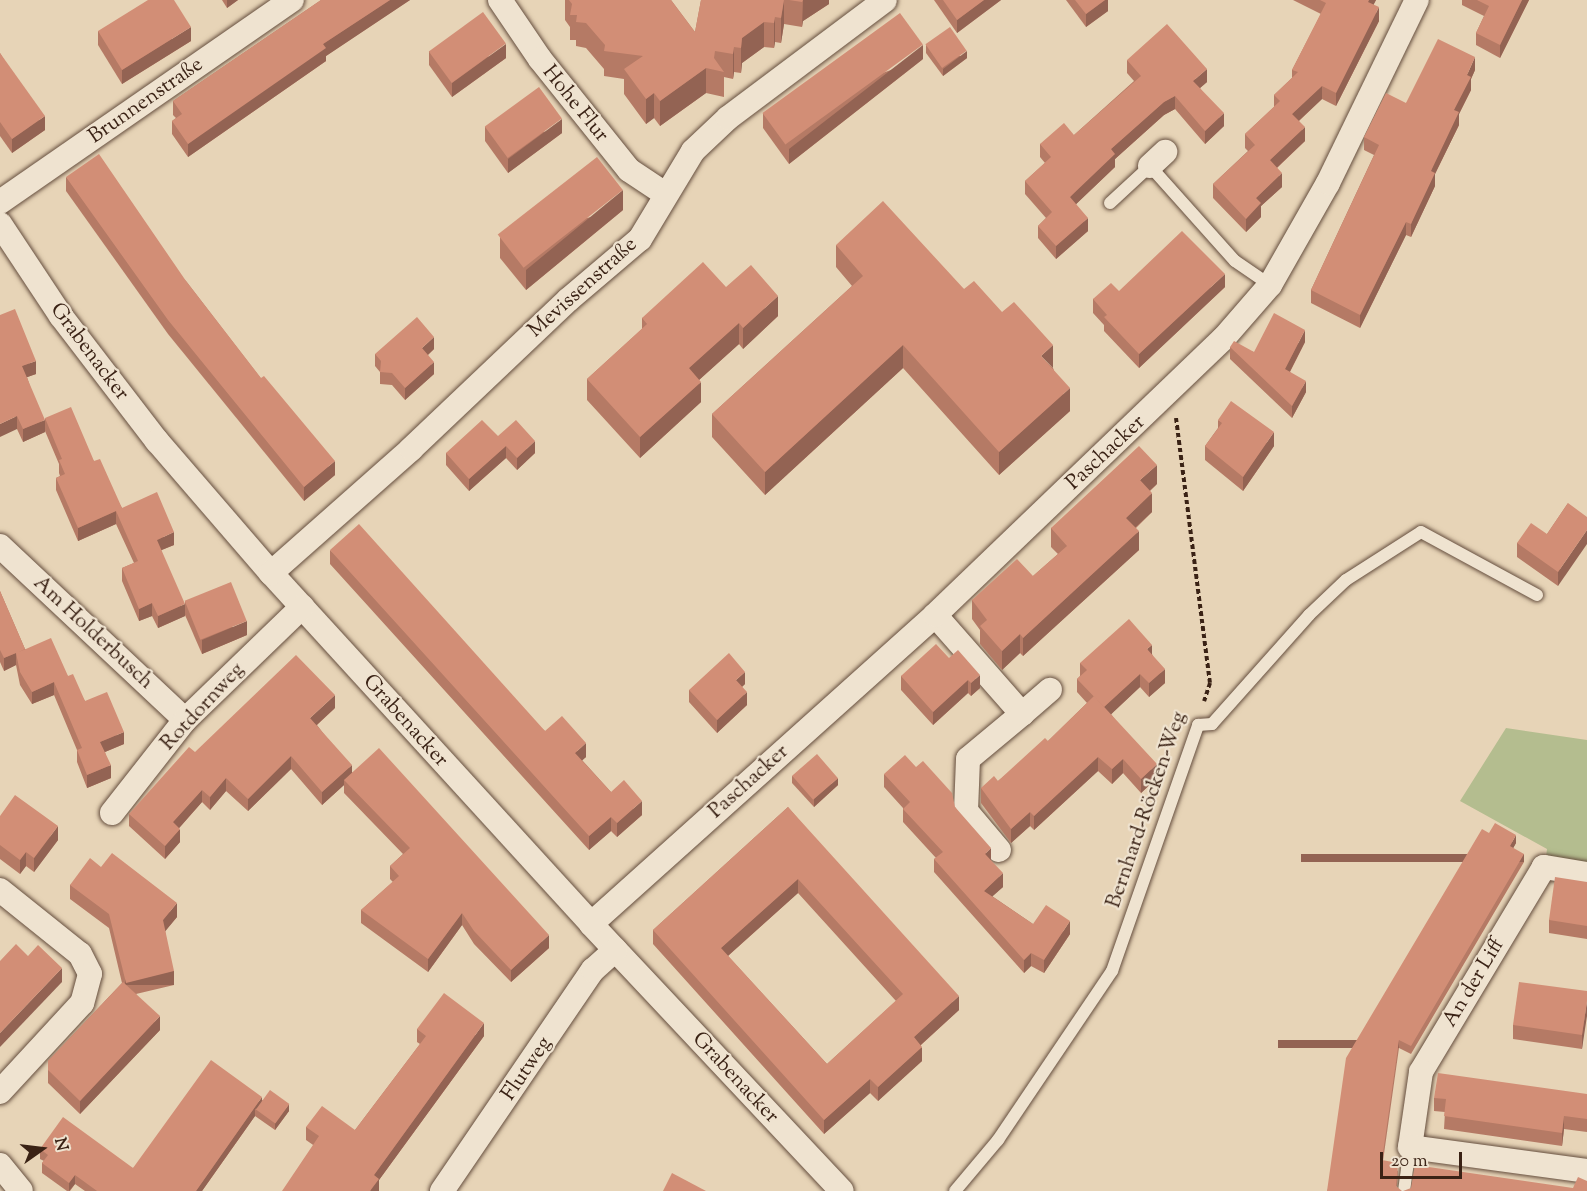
<!DOCTYPE html>
<html>
<head>
<meta charset="utf-8">
<style>
  body { margin:0 }
  #map { position:relative; width:1587px; height:1191px; overflow:hidden; background:#e7d4b7; font-family:"Sorts Mill Goudy",serif }
  div>[style] { position:absolute }
  .green>* { inset:0; background:#b4bd8f }
  .path>* { height:4px; margin-top:-2px; transform-origin:0; background:repeating-linear-gradient(90deg,#3a2215 0 4.5px,transparent 0 7.5px) }
  .roads { filter:drop-shadow(0 0 2px #654e3e) drop-shadow(0 0 2px #654e3e) }
  .service>* { height:12px; margin:-6px; padding:0 6px; transform-origin:6px; border-radius:6px; background:#efe3d0 }
  .minor>* { height:24px; margin:-12px; padding:0 12px; transform-origin:12px; border-radius:12px; background:#efe3d0 }
  .wall>* { inset:0; background:#b57a65 }
  .shaded-wall>* { inset:0; background:#936353; transform-origin:0 0 }
  .building>* { inset:0; background:#d28e76; transform-origin:0 0 }
  span { translate:-50% -50%; white-space:nowrap; text-align:center; line-height:1.15; -webkit-text-stroke:4.5px #efe3d0; paint-order:stroke }
  .street-label { font-size:21px; color:#3a2215 }
  .north { position:absolute; left:12px; top:1119px; width:60px; height:60px; -webkit-text-stroke:4px #efe3d0; paint-order:stroke; rotate:76deg; font-size:16px; font-weight:700; line-height:24px; text-align:center; color:#3a2215 }
  .north::after { content:''; display:block; margin:auto; width:21px; height:27px; background:#3a2215; clip-path:polygon(50% 0,100% 100%,50% 72%,0 100%) }
  .scale { position:absolute; left:1380px; top:1152px; width:82px; height:27px; box-sizing:border-box; border:3px solid #3a2215; border-top:0; padding-left:8px; font-size:18px; line-height:21px; white-space:nowrap; color:#3a2215; -webkit-text-stroke:4px #efe3d0; paint-order:stroke }
</style>
</head>
<body>
<div id="map">
  <div class="green">
    <div style="clip-path:polygon(1506px 728px,1587px 740px,1587px 863px,1546px 857px,1547px 849px,1460px 801px)"></div>
  </div>
  <div class="path">
    <div style="left:1176px;top:418px;width:267px;rotate:82.7deg"></div>
    <div style="left:1210px;top:683px;width:19px;rotate:108deg"></div>
  </div>
  <div class="roads">
    <div class="service">
      <div style="left:1110px;top:203px;width:54px;rotate:-42.8deg"></div>
      <div style="left:1150px;top:166px;width:127px;rotate:48.2deg"></div>
      <div style="left:1235px;top:261px;width:42px;rotate:34.4deg"></div>
      <div style="left:955px;top:1191px;width:67px;rotate:-49.9deg"></div>
      <div style="left:998px;top:1140px;width:204px;rotate:-56deg"></div>
      <div style="left:1112px;top:971px;width:261px;rotate:-70.7deg"></div>
      <div style="left:1198px;top:725px;width:14px;rotate:-4deg"></div>
      <div style="left:1212px;top:724px;width:146px;rotate:-48.3deg"></div>
      <div style="left:1309px;top:615px;width:51px;rotate:-43.4deg"></div>
      <div style="left:1346px;top:580px;width:89px;rotate:-32.6deg"></div>
      <div style="left:1421px;top:532px;width:132px;rotate:28.5deg"></div>
      <div style="left:1404px;top:1191px;width:44px;rotate:-82.2deg"></div>
    </div>
    <div class="minor">
      <div style="left:500px;top:0;width:71px;rotate:55.9deg"></div>
      <div style="left:540px;top:59px;width:142px;rotate:51.3deg"></div>
      <div style="left:629px;top:170px;width:43px;rotate:33.7deg"></div>
      <div style="left:1150px;top:166px;width:21px;rotate:-43deg"></div>
      <div style="left:0;top:202px;width:355px;rotate:-34.7deg"></div>
      <div style="left:0;top:224px;width:110px;rotate:56.5deg"></div>
      <div style="left:61px;top:316px;width:158px;rotate:52.5deg"></div>
      <div style="left:157px;top:441px;width:174px;rotate:49.2deg"></div>
      <div style="left:271px;top:573px;width:475px;rotate:47.6deg"></div>
      <div style="left:591px;top:924px;width:366px;rotate:46.8deg"></div>
      <div style="left:0;top:546px;width:254px;rotate:43.2deg"></div>
      <div style="left:271px;top:573px;width:187px;rotate:-41.5deg"></div>
      <div style="left:411px;top:449px;width:216px;rotate:-43.5deg"></div>
      <div style="left:568px;top:300px;width:94px;rotate:-40.3deg"></div>
      <div style="left:640px;top:239px;width:103px;rotate:-58.9deg"></div>
      <div style="left:693px;top:151px;width:48px;rotate:-43.3deg"></div>
      <div style="left:728px;top:118px;width:196px;rotate:-36.9deg"></div>
      <div style="left:935px;top:615px;width:132px;rotate:48.7deg"></div>
      <div style="left:1022px;top:714px;width:70px;rotate:140.2deg"></div>
      <div style="left:968px;top:759px;width:52px;rotate:92.2deg"></div>
      <div style="left:966px;top:811px;width:51px;rotate:49.8deg"></div>
      <div style="left:1022px;top:714px;width:37px;rotate:-41deg"></div>
      <div style="left:112px;top:813px;width:118px;rotate:-51.9deg"></div>
      <div style="left:185px;top:720px;width:163px;rotate:-44deg"></div>
      <div style="left:1587px;top:874px;width:44px;rotate:-170.8deg"></div>
      <div style="left:1544px;top:867px;width:239px;rotate:121deg"></div>
      <div style="left:1421px;top:1072px;width:76px;rotate:98.3deg"></div>
      <div style="left:1410px;top:1147px;width:179px;rotate:7.7deg"></div>
      <div style="left:0;top:890px;width:102px;rotate:38.7deg"></div>
      <div style="left:80px;top:954px;width:22px;rotate:63deg"></div>
      <div style="left:90px;top:974px;width:30px;rotate:105deg"></div>
      <div style="left:82px;top:1003px;width:121px;rotate:132.7deg"></div>
      <div style="left:591px;top:924px;width:462px;rotate:-41.9deg"></div>
      <div style="left:935px;top:615px;width:399px;rotate:-43.8deg"></div>
      <div style="left:1223px;top:339px;width:72px;rotate:-49deg"></div>
      <div style="left:1270px;top:285px;width:117px;rotate:-60.4deg"></div>
      <div style="left:1328px;top:183px;width:203px;rotate:-64.1deg"></div>
      <div style="left:0;top:1165px;width:33px;rotate:51deg"></div>
      <div style="left:442px;top:1191px;width:268px;rotate:-55.7deg"></div>
      <div style="left:593px;top:970px;width:30px;rotate:-42deg"></div>
    </div>
  </div>
  <div class="wall">
    <div style="clip-path:polygon(222px 0,238px 0,227px 8px)"></div>
    <div style="clip-path:polygon(321px 0,410px 0,326px 56px,326px 61px,188px 157px,172px 134px,172px 121px,176px 118px,173px 115px,173px 101px)"></div>
    <div style="clip-path:polygon(565px 0,671px 0,695px 32px,701px 0,829px 0,829px 4px,803px 21px,802px 27px,784px 24px,781px 43px,775px 42px,774px 48px,764px 47px,742px 63px,741px 73px,734px 72px,733px 79px,724px 77px,724px 97px,706px 93px,660px 126px,654px 118px,646px 124px,624px 94px,624px 79px,604px 76px,604px 69px,586px 48px,576px 46px,576px 40px,570px 40px,570px 27px,565px 20px)"></div>
    <div style="clip-path:polygon(934px 0,1001px 0,957px 33px)"></div>
    <div style="clip-path:polygon(1066px 0,1108px 0,1108px 11px,1086px 27px)"></div>
    <div style="clip-path:polygon(1293px 0,1376px 0,1373px 5px,1379px 21px,1336px 106px,1322px 99px,1299px 121px,1305px 141px,1277px 168px,1282px 187px,1261px 206px,1261px 217px,1246px 232px,1213px 198px,1213px 184px,1248px 151px,1245px 148px,1245px 134px,1274px 107px,1274px 95px,1292px 78px,1292px 70px,1321px 14px)"></div>
    <div style="clip-path:polygon(1462px 0,1529px 0,1500px 58px,1476px 45px,1476px 33px,1484px 16px,1462px 5px)"></div>
    <div style="clip-path:polygon(98px 31px,191px 41px,122px 84px,98px 45px)"></div>
    <div style="clip-path:polygon(926px 45px,967px 58px,943px 76px,926px 53px)"></div>
    <div style="clip-path:polygon(429px 51px,506px 58px,452px 97px,429px 65px)"></div>
    <div style="clip-path:polygon(0 53px,45px 130px,12px 153px,0 136px)"></div>
    <div style="clip-path:polygon(923px 59px,789px 164px,763px 128px,763px 114px)"></div>
    <div style="clip-path:polygon(1127px 60px,1207px 82px,1200px 88px,1224px 126px,1205px 144px,1175px 109px,1164px 115px,1115px 159px,1115px 167px,1076px 204px,1088px 231px,1056px 259px,1038px 238px,1038px 226px,1046px 218px,1025px 194px,1025px 181px,1045px 163px,1040px 157px,1040px 144px,1074px 135px,1134px 81px,1127px 73px)"></div>
    <div style="clip-path:polygon(1475px 70px,1471px 79px,1471px 90px,1459px 114px,1459px 125px,1435px 174px,1435px 186px,1411px 237px,1406px 235px,1360px 328px,1311px 303px,1311px 290px,1374px 155px,1364px 150px,1364px 137px,1406px 103px)"></div>
    <div style="clip-path:polygon(485px 127px,562px 133px,508px 173px,485px 141px)"></div>
    <div style="clip-path:polygon(66px 177px,186px 281px,335px 475px,304px 501px,168px 334px,66px 191px)"></div>
    <div style="clip-path:polygon(623px 210px,526px 290px,500px 258px,500px 237px)"></div>
    <div style="clip-path:polygon(836px 245px,964px 289px,1053px 368px,1070px 411px,999px 475px,903px 368px,765px 495px,712px 437px,712px 414px,852px 286px,836px 267px)"></div>
    <div style="clip-path:polygon(726px 287px,778px 316px,743px 349px,739px 344px,699px 380px,701px 402px,640px 458px,587px 400px,587px 379px,642px 329px,642px 318px)"></div>
    <div style="clip-path:polygon(1225px 287px,1139px 368px,1104px 331px,1104px 325px,1093px 313px,1093px 299px,1119px 291px)"></div>
    <div style="clip-path:polygon(0 315px,36px 374px,27px 377px,45px 432px,23px 442px,17px 429px)"></div>
    <div style="clip-path:polygon(1305px 342px,1290px 372px,1306px 392px,1292px 418px,1230px 359px,1230px 347px,1254px 352px)"></div>
    <div style="clip-path:polygon(434px 349px,428px 355px,434px 374px,405px 400px,392px 385px,380px 384px,380px 372px,375px 366px,375px 354px)"></div>
    <div style="clip-path:polygon(45px 418px,94px 461px,122px 508px,174px 545px,161px 550px,185px 616px,158px 628px,152px 616px,139px 621px,122px 581px,122px 568px,134px 563px,116px 524px,78px 541px,56px 490px,56px 478px,60px 476px,59px 473px,59px 464px,45px 431px)"></div>
    <div style="clip-path:polygon(1218px 420px,1274px 446px,1243px 491px,1205px 460px,1205px 446px,1218px 428px)"></div>
    <div style="clip-path:polygon(498px 436px,535px 453px,517px 470px,506px 458px,469px 491px,446px 465px,446px 453px)"></div>
    <div style="clip-path:polygon(1157px 484px,1150px 491px,1152px 512px,1136px 528px,1139px 550px,1023px 656px,1020px 653px,1002px 670px,980px 644px,980px 630px,972px 619px,972px 600px,1033px 576px,1058px 554px,1051px 547px,1051px 528px)"></div>
    <div style="clip-path:polygon(1568px 503px,1558px 586px,1517px 557px,1517px 543px,1547px 534px)"></div>
    <div style="clip-path:polygon(330px 550px,545px 731px,586px 757px,582px 760px,611px 792px,642px 815px,617px 837px,611px 831px,589px 850px,330px 564px)"></div>
    <div style="clip-path:polygon(0 591px,25px 649px,68px 676px,85px 701px,124px 744px,105px 752px,111px 778px,87px 788px,77px 762px,77px 750px,54px 695px,32px 704px,20px 685px,16px 665px,4px 671px,0 662px)"></div>
    <div style="clip-path:polygon(185px 601px,247px 635px,202px 654px,185px 615px)"></div>
    <div style="clip-path:polygon(1152px 654px,1165px 683px,1149px 697px,1140px 687px,1111px 714px,1157px 778px,1141px 793px,1123px 773px,1112px 784px,1098px 771px,1034px 830px,1030px 826px,1011px 843px,981px 803px,981px 788px,998px 781px,1048px 741px,1087px 703px,1077px 692px,1077px 679px,1080px 676px,1080px 663px)"></div>
    <div style="clip-path:polygon(949px 658px,980px 688px,971px 696px,968px 693px,933px 725px,901px 690px,901px 676px)"></div>
    <div style="clip-path:polygon(745px 684px,742px 687px,747px 705px,717px 733px,689px 702px,689px 690px)"></div>
    <div style="clip-path:polygon(335px 708px,317px 725px,352px 772px,549px 948px,511px 982px,474px 944px,462px 925px,428px 972px,361px 923px,361px 910px,393px 882px,390px 879px,390px 866px,403px 854px,344px 793px,344px 785px,322px 805px,291px 769px,248px 811px,226px 791px,210px 810px,202px 802px,179px 828px,180px 842px,165px 859px,129px 826px,129px 814px)"></div>
    <div style="clip-path:polygon(884px 774px,955px 807px,991px 860px,1003px 887px,992px 896px,1033px 924px,1070px 934px,1044px 973px,1031px 966px,1024px 973px,934px 872px,934px 859px,936px 858px,903px 822px,903px 808px,884px 787px)"></div>
    <div style="clip-path:polygon(792px 776px,838px 785px,814px 807px,792px 783px)"></div>
    <div style="clip-path:polygon(evenodd,788px 807px,959px 1010px,921px 1045px,922px 1061px,878px 1101px,870px 1093px,824px 1134px,653px 944px,653px 930px,788px 807px,798px 893px,896px 1001px,827px 1064px,728px 956px,798px 893px)"></div>
    <div style="clip-path:polygon(0 816px,58px 840px,34px 872px,26px 866px,20px 874px,0 859px)"></div>
    <div style="clip-path:polygon(1489px 833px,1516px 843px,1513px 848px,1524px 862px,1411px 1054px,1399px 1048px,1383px 1161px,1398px 1171px,1397px 1186px,1327px 1191px)"></div>
    <div style="clip-path:polygon(101px 867px,177px 917px,165px 931px,174px 985px,136px 994px,160px 1030px,80px 1114px,48px 1083px,48px 1061px,122px 983px,109px 928px,70px 899px,70px 885px)"></div>
    <div style="clip-path:polygon(1587px 882px,1587px 939px,1549px 933px,1549px 920px)"></div>
    <div style="clip-path:polygon(1587px 991px,1582px 1049px,1513px 1039px,1513px 1025px)"></div>
    <div style="clip-path:polygon(417px 1029px,484px 1036px,379px 1180px,379px 1191px,306px 1140px,306px 1127px,355px 1130px,420px 1044px,417px 1042px)"></div>
    <div style="clip-path:polygon(1587px 1094px,1587px 1132px,1564px 1129px,1562px 1146px,1444px 1129px,1445px 1112px,1434px 1111px,1434px 1098px)"></div>
    <div style="clip-path:polygon(262px 1100px,289px 1111px,275px 1130px,255px 1116px,202px 1191px,85px 1191px,75px 1184px,70px 1191px,67px 1191px,42px 1173px,42px 1163px,44px 1161px,40px 1159px,40px 1149px,133px 1168px)"></div>
  </div>
  <div class="shaded-wall">
    <div style="clip-path:polygon(227px 0,238px 0,227px 8px)"></div>
    <div style="clip-path:polygon(390px 0,410px 0,326px 56px,326px 61px,188px 157px,188px 144px,323px 44px)"></div>
    <div style="clip-path:polygon(784px 0,784px 24px,781px 43px,781px 18px)"></div>
    <div style="clip-path:polygon(803px 0,829px 0,829px 4px,803px 21px,802px 27px)"></div>
    <div style="clip-path:polygon(984px 0,1001px 0,957px 33px,957px 20px)"></div>
    <div style="clip-path:polygon(1105px 0,1108px 0,1108px 11px,1086px 27px,1086px 14px)"></div>
    <div style="clip-path:polygon(1369px 0,1376px 0,1368px 16px,1368px 2px)"></div>
    <div style="clip-path:polygon(1522px 0,1529px 0,1500px 58px,1500px 45px)"></div>
    <div style="clip-path:polygon(1379px 7px,1379px 21px,1336px 106px,1336px 93px)"></div>
    <div style="clip-path:polygon(775px 17px,775px 42px,774px 48px,774px 23px)"></div>
    <div style="clip-path:polygon(764px 22px,764px 47px,742px 63px,741px 73px,741px 48px,742px 38px)"></div>
    <div style="clip-path:polygon(191px 27px,191px 41px,122px 84px,122px 70px)"></div>
    <div style="clip-path:polygon(506px 44px,506px 58px,452px 97px,452px 83px)"></div>
    <div style="clip-path:polygon(923px 45px,923px 59px,789px 164px,789px 149px)"></div>
    <div style="clip-path:polygon(734px 47px,734px 72px,733px 79px,733px 54px)"></div>
    <div style="clip-path:polygon(967px 51px,967px 58px,943px 76px,943px 69px)"></div>
    <div style="clip-path:polygon(1475px 57px,1475px 70px,1471px 79px,1471px 90px,1459px 114px,1459px 125px,1435px 174px,1435px 186px,1411px 237px,1411px 224px,1467px 75px)"></div>
    <div style="clip-path:polygon(706px 68px,706px 93px,660px 126px,660px 101px)"></div>
    <div style="clip-path:polygon(1207px 69px,1207px 82px,1193px 94px,1193px 81px)"></div>
    <div style="clip-path:polygon(1322px 86px,1322px 99px,1292px 127px,1292px 114px)"></div>
    <div style="clip-path:polygon(654px 93px,654px 118px,646px 124px,646px 99px)"></div>
    <div style="clip-path:polygon(1175px 96px,1175px 109px,1164px 115px,1115px 159px,1115px 167px,1070px 210px,1070px 197px,1111px 149px,1164px 102px)"></div>
    <div style="clip-path:polygon(1224px 113px,1224px 126px,1205px 144px,1205px 131px)"></div>
    <div style="clip-path:polygon(45px 116px,45px 130px,12px 153px,12px 139px)"></div>
    <div style="clip-path:polygon(562px 119px,562px 133px,508px 173px,508px 159px)"></div>
    <div style="clip-path:polygon(1305px 127px,1305px 141px,1270px 174px,1270px 160px)"></div>
    <div style="clip-path:polygon(1282px 173px,1282px 187px,1261px 206px,1261px 217px,1246px 232px,1246px 219px,1256px 198px)"></div>
    <div style="clip-path:polygon(623px 190px,623px 210px,526px 290px,526px 270px)"></div>
    <div style="clip-path:polygon(1088px 218px,1088px 231px,1056px 259px,1056px 246px)"></div>
    <div style="clip-path:polygon(1406px 222px,1406px 235px,1360px 328px,1360px 315px)"></div>
    <div style="clip-path:polygon(1225px 274px,1225px 287px,1139px 368px,1139px 354px)"></div>
    <div style="clip-path:polygon(778px 296px,778px 316px,743px 349px,743px 328px)"></div>
    <div style="clip-path:polygon(739px 323px,739px 344px,689px 389px,689px 368px)"></div>
    <div style="clip-path:polygon(1305px 330px,1305px 342px,1285px 381px,1285px 369px)"></div>
    <div style="clip-path:polygon(434px 337px,434px 349px,422px 360px,422px 348px)"></div>
    <div style="clip-path:polygon(903px 345px,903px 368px,765px 495px,765px 472px)"></div>
    <div style="clip-path:polygon(1053px 345px,1053px 368px,1041px 356px)"></div>
    <div style="clip-path:polygon(36px 361px,36px 374px,22px 379px,22px 366px)"></div>
    <div style="clip-path:polygon(434px 362px,434px 374px,405px 400px,405px 388px)"></div>
    <div style="clip-path:polygon(1306px 381px,1306px 392px,1292px 418px,1292px 406px)"></div>
    <div style="clip-path:polygon(701px 382px,701px 402px,640px 458px,640px 437px)"></div>
    <div style="clip-path:polygon(1070px 388px,1070px 411px,999px 475px,999px 452px)"></div>
    <div style="clip-path:polygon(17px 416px,17px 429px,0 437px,0 424px)"></div>
    <div style="clip-path:polygon(45px 420px,45px 432px,23px 442px,23px 429px)"></div>
    <div style="clip-path:polygon(1274px 432px,1274px 446px,1243px 491px,1243px 477px)"></div>
    <div style="clip-path:polygon(535px 441px,535px 453px,517px 470px,517px 458px)"></div>
    <div style="clip-path:polygon(506px 446px,506px 458px,469px 491px,469px 479px)"></div>
    <div style="clip-path:polygon(335px 461px,335px 475px,304px 501px,304px 487px)"></div>
    <div style="clip-path:polygon(1157px 465px,1157px 484px,1140px 499px,1140px 480px)"></div>
    <div style="clip-path:polygon(1152px 493px,1152px 512px,1126px 536px,1126px 518px)"></div>
    <div style="clip-path:polygon(116px 511px,116px 524px,78px 541px,78px 528px)"></div>
    <div style="clip-path:polygon(1587px 530px,1587px 544px,1558px 586px,1558px 572px)"></div>
    <div style="clip-path:polygon(1139px 531px,1139px 550px,1023px 656px,1023px 638px)"></div>
    <div style="clip-path:polygon(174px 532px,174px 545px,157px 552px,157px 540px)"></div>
    <div style="clip-path:polygon(152px 603px,152px 616px,139px 621px,139px 609px)"></div>
    <div style="clip-path:polygon(185px 604px,185px 616px,158px 628px,158px 616px)"></div>
    <div style="clip-path:polygon(247px 621px,247px 635px,202px 654px,202px 640px)"></div>
    <div style="clip-path:polygon(1020px 634px,1020px 653px,1002px 670px,1002px 651px)"></div>
    <div style="clip-path:polygon(1152px 645px,1152px 658px,1147px 649px)"></div>
    <div style="clip-path:polygon(16px 653px,16px 665px,4px 671px,4px 658px)"></div>
    <div style="clip-path:polygon(1165px 669px,1165px 683px,1149px 697px,1149px 683px)"></div>
    <div style="clip-path:polygon(745px 672px,745px 684px,736px 692px,736px 680px)"></div>
    <div style="clip-path:polygon(1140px 674px,1140px 687px,1104px 721px,1104px 707px)"></div>
    <div style="clip-path:polygon(980px 675px,980px 688px,971px 696px,971px 683px)"></div>
    <div style="clip-path:polygon(968px 680px,968px 693px,933px 725px,933px 712px)"></div>
    <div style="clip-path:polygon(54px 682px,54px 695px,32px 704px,32px 692px)"></div>
    <div style="clip-path:polygon(747px 692px,747px 705px,717px 733px,717px 720px)"></div>
    <div style="clip-path:polygon(335px 695px,335px 708px,310px 731px,310px 718px)"></div>
    <div style="clip-path:polygon(124px 732px,124px 744px,100px 754px,100px 742px)"></div>
    <div style="clip-path:polygon(586px 743px,586px 757px,575px 767px,575px 753px)"></div>
    <div style="clip-path:polygon(291px 756px,291px 769px,248px 811px,248px 799px)"></div>
    <div style="clip-path:polygon(1098px 757px,1098px 771px,1034px 830px,1034px 816px)"></div>
    <div style="clip-path:polygon(1123px 759px,1123px 773px,1112px 784px,1112px 769px)"></div>
    <div style="clip-path:polygon(1157px 764px,1157px 778px,1141px 793px,1141px 779px)"></div>
    <div style="clip-path:polygon(111px 765px,111px 778px,87px 788px,87px 775px)"></div>
    <div style="clip-path:polygon(352px 765px,352px 777px,344px 780px,344px 785px,322px 805px,322px 792px)"></div>
    <div style="clip-path:polygon(226px 778px,226px 791px,210px 810px,210px 797px)"></div>
    <div style="clip-path:polygon(838px 778px,838px 785px,814px 807px,814px 799px)"></div>
    <div style="clip-path:polygon(202px 790px,202px 802px,173px 835px,173px 822px)"></div>
    <div style="clip-path:polygon(642px 801px,642px 815px,617px 837px,617px 823px)"></div>
    <div style="clip-path:polygon(1030px 812px,1030px 826px,1011px 843px,1011px 829px)"></div>
    <div style="clip-path:polygon(611px 817px,611px 831px,589px 850px,589px 836px)"></div>
    <div style="clip-path:polygon(58px 826px,58px 840px,34px 872px,34px 858px)"></div>
    <div style="clip-path:polygon(180px 829px,180px 842px,165px 859px,165px 846px)"></div>
    <div style="clip-path:polygon(1516px 835px,1516px 843px,1510px 854px,1510px 846px)"></div>
    <div style="clip-path:polygon(991px 848px,991px 861px,985px 854px)"></div>
    <div style="clip-path:polygon(26px 852px,26px 866px,20px 874px,20px 860px)"></div>
    <div style="left:1524px;top:854px;width:8px;height:223px;rotate:90deg"></div>
    <div style="clip-path:polygon(1003px 873px,1003px 887px,984px 904px,984px 891px)"></div>
    <div style="clip-path:polygon(798px 879px,798px 893px,721px 962px,721px 948px)"></div>
    <div style="clip-path:polygon(177px 903px,177px 917px,163px 934px,163px 920px)"></div>
    <div style="clip-path:polygon(462px 913px,462px 925px,428px 972px,428px 959px)"></div>
    <div style="clip-path:polygon(1070px 921px,1070px 934px,1044px 973px,1044px 960px)"></div>
    <div style="clip-path:polygon(549px 935px,549px 948px,511px 982px,511px 970px)"></div>
    <div style="clip-path:polygon(1031px 953px,1031px 966px,1024px 973px,1024px 960px)"></div>
    <div style="clip-path:polygon(62px 968px,62px 982px,0 1047px,0 1033px)"></div>
    <div style="left:174px;top:971px;width:14px;height:49px;rotate:90deg"></div>
    <div style="clip-path:polygon(959px 996px,959px 1010px,914px 1051px,914px 1037px)"></div>
    <div style="clip-path:polygon(1587px 1001px,1587px 1016px,1582px 1049px,1582px 1035px)"></div>
    <div style="clip-path:polygon(160px 1016px,160px 1030px,80px 1114px,80px 1101px)"></div>
    <div style="clip-path:polygon(484px 1023px,484px 1036px,379px 1180px,379px 1191px,370px 1191px,374px 1175px)"></div>
    <div style="left:1399px;top:1040px;width:8px;height:121px;rotate:90deg"></div>
    <div style="clip-path:polygon(922px 1047px,922px 1061px,878px 1101px,878px 1087px)"></div>
    <div style="clip-path:polygon(870px 1079px,870px 1093px,824px 1134px,824px 1120px)"></div>
    <div style="clip-path:polygon(262px 1097px,262px 1107px,255px 1109px,255px 1116px,202px 1191px,196px 1191px)"></div>
    <div style="clip-path:polygon(289px 1104px,289px 1111px,275px 1130px,275px 1123px)"></div>
    <div style="clip-path:polygon(1564px 1116px,1564px 1129px,1562px 1146px,1562px 1133px)"></div>
    <div style="clip-path:polygon(75px 1175px,75px 1184px,69px 1191px,69px 1183px)"></div>
  </div>
  <div class="building">
    <div style="clip-path:polygon(148px 0,174px 0,191px 27px,122px 70px,98px 31px)"></div>
    <div style="clip-path:polygon(321px 0,390px 0,323px 44px,326px 48px,188px 144px,172px 121px,182px 114px,173px 101px)"></div>
    <div style="clip-path:polygon(569px 0,671px 0,695px 32px,701px 0,784px 0,781px 18px,775px 17px,774px 23px,764px 22px,742px 38px,741px 48px,734px 47px,733px 54px,715px 51px,714px 58px,724px 72px,706px 68px,660px 101px,654px 93px,646px 99px,624px 69px,643px 56px,604px 51px,605px 45px,586px 23px,576px 22px,577px 15px,570px 15px,572px 4px)"></div>
    <div style="clip-path:polygon(789px 0,803px 0,802px 2px)"></div>
    <div style="clip-path:polygon(943px 0,984px 0,957px 20px)"></div>
    <div style="clip-path:polygon(1075px 0,1105px 0,1086px 14px)"></div>
    <div style="clip-path:polygon(1320px 0,1369px 0,1368px 2px,1379px 7px,1336px 93px,1322px 86px,1292px 114px,1285px 107px,1305px 127px,1270px 160px,1282px 173px,1256px 198px,1261px 203px,1246px 219px,1213px 184px,1255px 145px,1245px 134px,1280px 101px,1274px 95px,1298px 72px,1292px 70px,1326px 3px)"></div>
    <div style="clip-path:polygon(1477px 0,1522px 0,1500px 45px,1476px 33px,1489px 6px)"></div>
    <div style="left:483px;top:12px;width:39px;height:67px;rotate:54deg"></div>
    <div style="left:900px;top:13px;width:39px;height:170px;rotate:54deg"></div>
    <div style="clip-path:polygon(1167px 24px,1207px 69px,1193px 81px,1224px 113px,1205px 131px,1175px 96px,1164px 102px,1111px 149px,1115px 154px,1070px 197px,1088px 218px,1056px 246px,1038px 226px,1052px 212px,1025px 181px,1051px 157px,1040px 144px,1064px 123px,1074px 135px,1141px 76px,1127px 60px)"></div>
    <div style="left:950px;top:27px;width:29px;height:30px;rotate:55deg"></div>
    <div style="clip-path:polygon(1438px 39px,1475px 57px,1467px 75px,1471px 77px,1454px 110px,1459px 112px,1431px 171px,1435px 173px,1411px 224px,1406px 222px,1360px 315px,1311px 290px,1379px 145px,1364px 137px,1386px 93px,1406px 103px)"></div>
    <div style="clip-path:polygon(0 53px,45px 116px,12px 139px,0 122px)"></div>
    <div style="left:539px;top:87px;width:39px;height:67px;rotate:54deg"></div>
    <div style="clip-path:polygon(99px 154px,186px 281px,261px 378px,264px 376px,335px 461px,304px 487px,168px 320px,66px 177px)"></div>
    <div style="left:597px;top:157px;width:42px;height:126px;rotate:52deg"></div>
    <div style="clip-path:polygon(883px 201px,964px 289px,974px 281px,1002px 312px,1014px 302px,1053px 345px,1041px 356px,1070px 388px,999px 452px,903px 345px,765px 472px,712px 414px,863px 276px,836px 245px)"></div>
    <div style="clip-path:polygon(1182px 231px,1225px 274px,1139px 354px,1104px 317px,1107px 315px,1093px 299px,1111px 283px,1119px 291px)"></div>
    <div style="clip-path:polygon(703px 262px,726px 287px,751px 265px,778px 296px,743px 328px,739px 323px,689px 368px,701px 382px,640px 437px,587px 379px,647px 324px,642px 318px)"></div>
    <div style="clip-path:polygon(15px 309px,36px 361px,22px 366px,45px 420px,23px 429px,17px 416px,0 424px,0 315px)"></div>
    <div style="clip-path:polygon(1274px 313px,1305px 330px,1285px 369px,1306px 381px,1292px 406px,1230px 347px,1234px 341px,1254px 352px)"></div>
    <div style="clip-path:polygon(417px 317px,434px 337px,422px 348px,434px 362px,405px 388px,392px 373px,380px 372px,381px 361px,375px 354px)"></div>
    <div style="clip-path:polygon(1231px 401px,1274px 432px,1243px 477px,1205px 446px,1222px 423px,1218px 420px)"></div>
    <div style="clip-path:polygon(71px 407px,94px 461px,100px 459px,122px 508px,157px 492px,174px 532px,157px 540px,185px 604px,158px 616px,152px 603px,139px 609px,122px 568px,138px 561px,116px 511px,78px 528px,56px 478px,65px 474px,59px 460px,62px 459px,45px 418px)"></div>
    <div style="clip-path:polygon(482px 420px,498px 436px,516px 420px,535px 441px,517px 458px,506px 446px,469px 479px,446px 453px)"></div>
    <div style="clip-path:polygon(1139px 446px,1157px 465px,1140px 480px,1152px 493px,1126px 518px,1139px 531px,1023px 638px,1020px 634px,1002px 651px,980px 626px,987px 620px,972px 600px,1017px 559px,1033px 576px,1067px 546px,1051px 528px)"></div>
    <div style="clip-path:polygon(1568px 503px,1587px 517px,1587px 530px,1558px 572px,1517px 543px,1531px 523px,1547px 534px)"></div>
    <div style="clip-path:polygon(359px 524px,545px 731px,562px 716px,586px 743px,575px 753px,611px 792px,624px 780px,642px 801px,617px 823px,611px 817px,589px 836px,330px 550px)"></div>
    <div style="left:231px;top:582px;width:42px;height:50px;rotate:68deg"></div>
    <div style="clip-path:polygon(0 591px,25px 649px,19px 652px,51px 638px,68px 676px,73px 674px,85px 701px,107px 692px,124px 732px,100px 742px,111px 765px,87px 775px,77px 750px,82px 748px,54px 682px,32px 692px,20px 672px,16px 653px,4px 658px,0 650px)"></div>
    <div style="clip-path:polygon(1129px 619px,1152px 645px,1147px 649px,1165px 669px,1149px 683px,1140px 674px,1104px 707px,1077px 679px,1087px 670px,1080px 663px)"></div>
    <div style="clip-path:polygon(936px 644px,949px 658px,958px 650px,980px 675px,971px 683px,968px 680px,933px 712px,901px 676px)"></div>
    <div style="clip-path:polygon(729px 653px,745px 672px,736px 680px,747px 692px,717px 720px,689px 690px)"></div>
    <div style="clip-path:polygon(296px 655px,335px 695px,310px 718px,352px 765px,322px 792px,291px 756px,248px 799px,226px 778px,210px 797px,202px 790px,173px 822px,180px 829px,165px 846px,129px 814px,189px 747px,195px 752px)"></div>
    <div style="clip-path:polygon(1094px 696px,1157px 764px,1141px 779px,1123px 759px,1112px 769px,1098px 757px,1034px 816px,1030px 812px,1011px 829px,981px 788px,994px 776px,998px 781px,1045px 738px,1048px 741px)"></div>
    <div style="clip-path:polygon(379px 748px,549px 935px,511px 970px,474px 931px,462px 913px,428px 959px,361px 910px,399px 876px,390px 866px,410px 848px,344px 780px)"></div>
    <div style="left:817px;top:754px;width:32px;height:33px;rotate:49deg"></div>
    <div style="clip-path:polygon(905px 755px,916px 767px,923px 761px,952px 793px,955px 807px,991px 848px,985px 854px,1003px 873px,984px 891px,1033px 924px,1046px 905px,1070px 921px,1044px 960px,1031px 953px,1024px 960px,934px 859px,943px 852px,903px 809px,910px 802px,884px 774px)"></div>
    <div style="clip-path:polygon(15px 795px,58px 826px,34px 858px,26px 852px,20px 860px,0 845px,0 816px)"></div>
    <div style="clip-path:polygon(evenodd,788px 807px,959px 996px,914px 1037px,922px 1047px,878px 1087px,870px 1079px,824px 1120px,653px 930px,788px 807px,798px 879px,903px 994px,827px 1064px,721px 948px,798px 879px)"></div>
    <div style="clip-path:polygon(1495px 823px,1516px 835px,1510px 846px,1524px 854px,1411px 1046px,1399px 1040px,1382px 1160px,1398px 1163px,1396px 1186px,1402px 1191px,1327px 1191px,1346px 1058px,1482px 829px,1489px 833px)"></div>
    <div style="clip-path:polygon(112px 853px,177px 903px,163px 920px,174px 971px,126px 983px,109px 914px,70px 885px,90px 858px,101px 867px)"></div>
    <div style="clip-path:polygon(1555px 877px,1587px 882px,1587px 926px,1549px 920px)"></div>
    <div style="clip-path:polygon(16px 944px,28px 956px,38px 945px,62px 968px,0 1033px,0 961px)"></div>
    <div style="clip-path:polygon(123px 982px,160px 1016px,80px 1101px,48px 1070px,48px 1061px)"></div>
    <div style="clip-path:polygon(1519px 982px,1587px 991px,1587px 1001px,1582px 1035px,1513px 1025px)"></div>
    <div style="clip-path:polygon(444px 993px,484px 1023px,374px 1175px,379px 1179px,370px 1191px,282px 1191px,319px 1136px,306px 1127px,322px 1106px,355px 1130px,426px 1036px,417px 1029px)"></div>
    <div style="clip-path:polygon(211px 1060px,262px 1097px,196px 1191px,97px 1191px,75px 1175px,69px 1183px,42px 1163px,48px 1155px,40px 1149px,63px 1117px,133px 1168px)"></div>
    <div style="clip-path:polygon(1438px 1073px,1587px 1094px,1587px 1119px,1564px 1116px,1562px 1133px,1444px 1116px,1446px 1099px,1434px 1098px)"></div>
    <div style="left:270px;top:1090px;width:24px;height:24px;rotate:36deg"></div>
    <div style="clip-path:polygon(1415px 1165px,1573px 1188px,1578px 1177px,1587px 1181px,1587px 1191px,1403px 1191px,1411px 1188px)"></div>
    <div style="clip-path:polygon(672px 1173px,706px 1191px,663px 1191px)"></div>
  </div>
  <div class="street-label">
    <span style="left:146px;top:101px;rotate:-35deg">Brunnenstraße</span>
    <span style="left:575px;top:104px;rotate:51deg">Hohe Flur</span>
    <span style="left:583px;top:288px;rotate:-42deg">Mevissenstraße</span>
    <span style="left:89px;top:352px;rotate:53deg">Grabenacker</span>
    <span style="left:1106px;top:453px;rotate:-43deg">Paschacker</span>
    <span style="left:93px;top:633px;rotate:43deg">Am Holderbusch</span>
    <span style="left:203px;top:707px;rotate:-47deg">Rotdornweg</span>
    <span style="left:405px;top:721px;rotate:48deg">Grabenacker</span>
    <span style="left:749px;top:782px;rotate:-42deg">Paschacker</span>
    <span style="left:1147px;top:810px;rotate:-71deg">Bernhard-Röcken-Weg</span>
    <span style="left:1474px;top:983px;rotate:-59deg">An der Liff</span>
    <span style="left:527px;top:1069px;rotate:-56deg">Flutweg</span>
    <span style="left:735px;top:1078px;rotate:47deg">Grabenacker</span>
  </div>
  <div class="north">N</div>
  <div class="scale">20 m</div>
</div>
</body>
</html>
